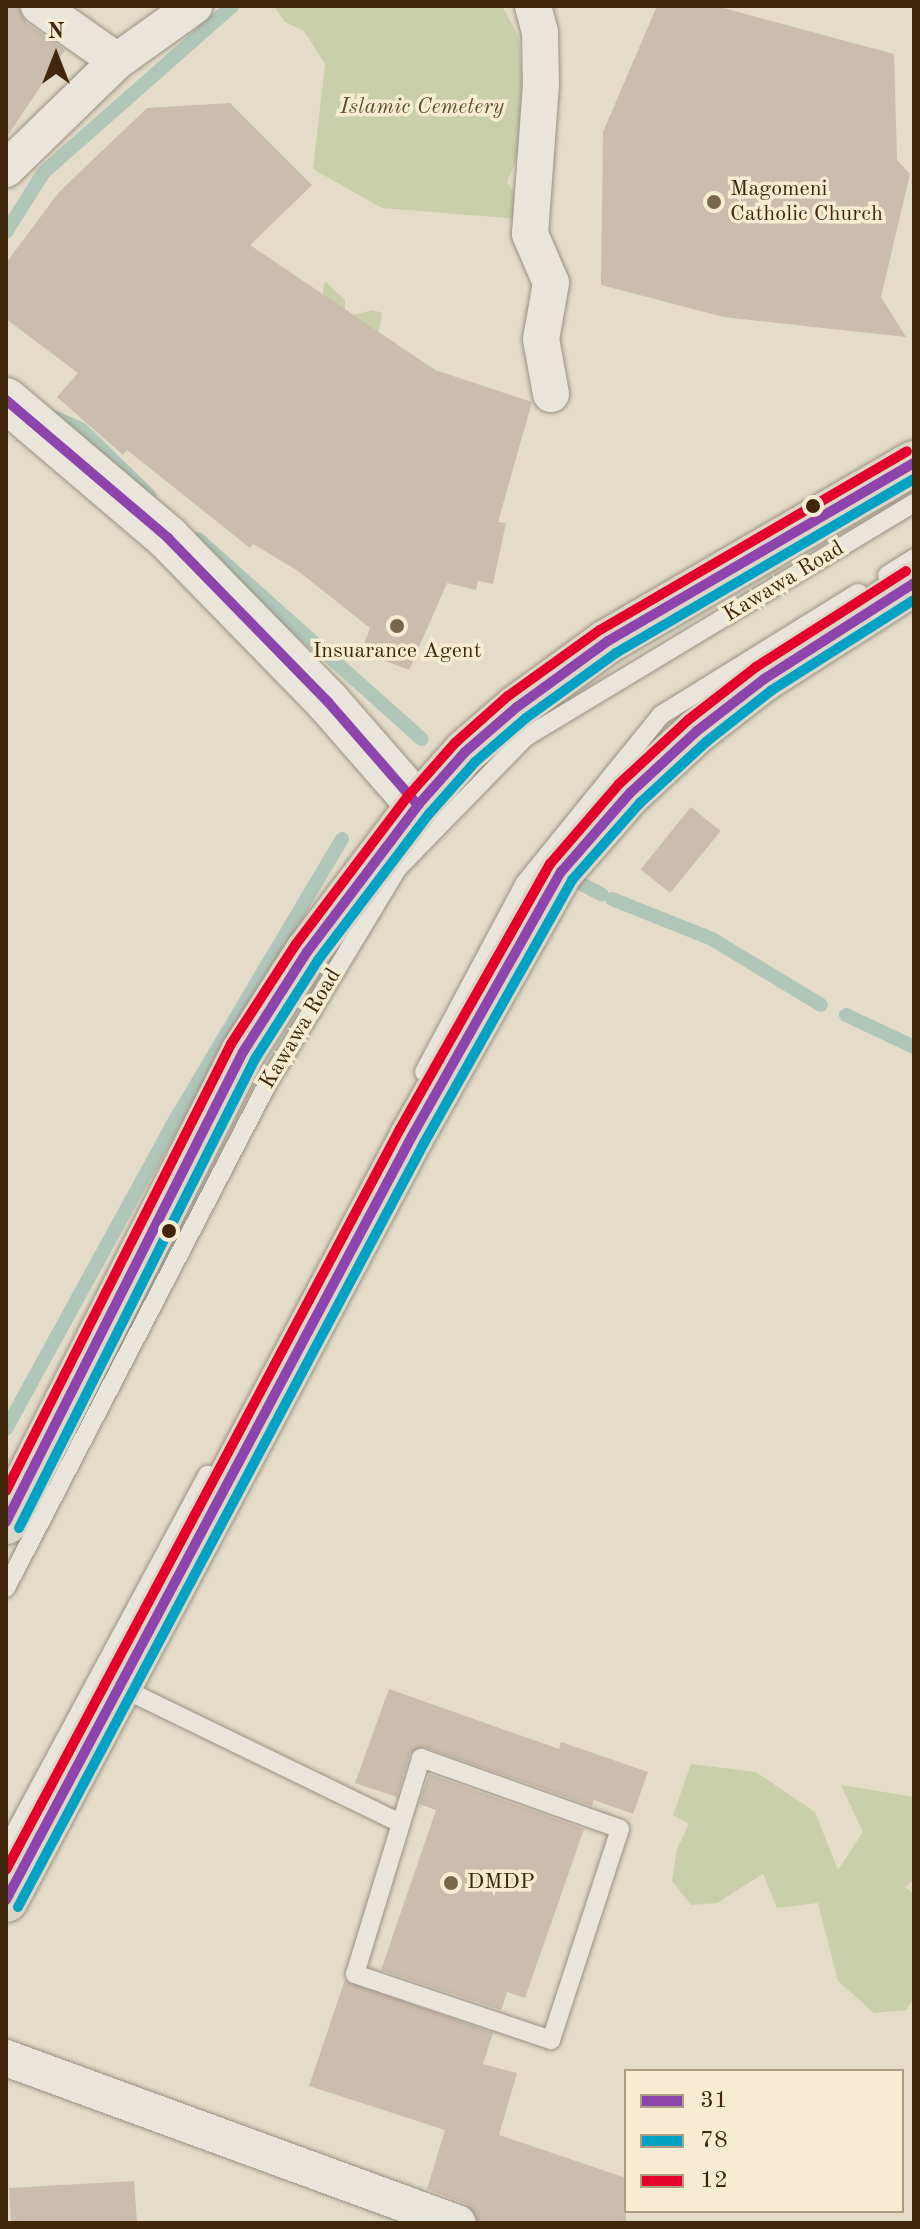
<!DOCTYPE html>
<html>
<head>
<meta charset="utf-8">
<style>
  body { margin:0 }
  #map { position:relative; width:920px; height:2229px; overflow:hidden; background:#e4dcc8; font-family:"Old Standard TT",serif }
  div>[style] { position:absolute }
  .green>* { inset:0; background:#cacfab }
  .stream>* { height:14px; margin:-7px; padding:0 7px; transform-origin:7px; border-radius:7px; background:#b0c6b9 }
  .building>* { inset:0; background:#ccbcad; transform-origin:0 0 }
  .roads { filter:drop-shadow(0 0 2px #999182) drop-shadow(0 0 2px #999182) }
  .service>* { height:18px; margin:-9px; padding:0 9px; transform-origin:9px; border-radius:9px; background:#e9e5db }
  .minor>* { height:36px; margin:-18px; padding:0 18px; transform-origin:18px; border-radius:18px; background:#e9e5db }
  .tertiary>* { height:44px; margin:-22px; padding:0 22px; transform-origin:22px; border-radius:22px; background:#e9e5db }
  .primary>* { height:44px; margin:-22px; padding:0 22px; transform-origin:22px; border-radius:22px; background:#ddd5c5 }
  .bus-1>* { height:10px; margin:-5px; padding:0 5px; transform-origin:5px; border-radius:5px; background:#8e44ad }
  .bus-2>* { height:10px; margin:-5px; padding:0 5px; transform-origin:5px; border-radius:5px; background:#03a2c4 }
  .bus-3>* { height:10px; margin:-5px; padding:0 5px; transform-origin:5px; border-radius:5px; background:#e4002b }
  .dots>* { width:22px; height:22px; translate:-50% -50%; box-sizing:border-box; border:4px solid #f5ecd3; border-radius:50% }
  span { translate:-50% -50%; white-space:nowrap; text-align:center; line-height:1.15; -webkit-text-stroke:7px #f5ecd3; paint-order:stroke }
  .park-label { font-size:22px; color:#5d4e2e; font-style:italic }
  .poi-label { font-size:22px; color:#40270c }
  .left { translate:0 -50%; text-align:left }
  .street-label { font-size:22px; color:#40270c }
  .frame { position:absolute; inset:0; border:8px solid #40270c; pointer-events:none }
  .legend { position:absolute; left:624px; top:2069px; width:280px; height:144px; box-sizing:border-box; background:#f5ecd3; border:2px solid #ad9d83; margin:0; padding:10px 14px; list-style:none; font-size:24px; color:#40270c }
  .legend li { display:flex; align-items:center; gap:16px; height:40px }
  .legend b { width:40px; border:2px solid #ad9d83 }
  .north { position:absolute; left:16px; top:16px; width:80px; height:80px; -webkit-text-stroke:6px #f5ecd3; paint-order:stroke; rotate:0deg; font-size:22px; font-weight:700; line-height:32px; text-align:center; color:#40270c }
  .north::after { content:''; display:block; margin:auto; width:28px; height:36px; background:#40270c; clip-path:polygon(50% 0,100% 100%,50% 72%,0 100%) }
</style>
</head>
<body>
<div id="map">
  <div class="green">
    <div style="clip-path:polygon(274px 6px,502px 6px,518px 35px,524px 94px,525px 139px,507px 182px,520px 204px,518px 219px,382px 208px,313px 169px,325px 64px,304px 31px,285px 22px)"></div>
    <div style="clip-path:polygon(325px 281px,345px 300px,345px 317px,373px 310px,382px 313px,380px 328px,368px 345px,319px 310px)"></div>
    <div style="clip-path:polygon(691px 1764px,756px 1772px,815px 1812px,838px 1870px,863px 1832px,841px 1785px,914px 1797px,914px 1880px,905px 1887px,914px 1894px,914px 1998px,906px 2010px,874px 2013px,838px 1981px,818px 1903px,777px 1908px,763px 1874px,717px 1903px,691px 1905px,672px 1881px,677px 1849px,689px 1824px,673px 1815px)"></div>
  </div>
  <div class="stream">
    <div style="left:6px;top:232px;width:71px;rotate:-57.7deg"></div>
    <div style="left:44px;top:172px;width:251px;rotate:-41.4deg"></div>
    <div style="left:49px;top:415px;width:35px;rotate:24deg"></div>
    <div style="left:81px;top:429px;width:96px;rotate:44.2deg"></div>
    <div style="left:198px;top:539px;width:300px;rotate:41.8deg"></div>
    <div style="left:578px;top:882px;width:27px;rotate:28deg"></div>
    <div style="left:612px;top:899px;width:108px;rotate:21.8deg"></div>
    <div style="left:712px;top:939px;width:127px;rotate:31.2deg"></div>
    <div style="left:846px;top:1015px;width:75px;rotate:25.2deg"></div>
    <div style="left:6px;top:1429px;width:344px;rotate:-61.3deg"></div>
    <div style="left:171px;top:1127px;width:335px;rotate:-59.3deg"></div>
  </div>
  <div class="building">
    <div style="clip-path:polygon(6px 6px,18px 6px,26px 23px,65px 50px,6px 138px)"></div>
    <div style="clip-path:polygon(657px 6px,716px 6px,894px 54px,897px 160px,910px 174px,881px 297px,906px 337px,724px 317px,601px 285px,603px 132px)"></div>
    <div style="clip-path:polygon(230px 103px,312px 185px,250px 245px,435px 370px,532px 402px,498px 522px,506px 523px,493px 584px,478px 581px,476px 590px,447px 583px,409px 670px,361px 652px,370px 628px,298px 571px,253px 544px,250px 548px,127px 450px,123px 455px,57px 397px,78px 373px,6px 319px,6px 263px,59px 192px,147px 108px)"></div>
    <div style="left:691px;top:807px;width:38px;height:80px;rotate:39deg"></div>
    <div style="clip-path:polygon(389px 1689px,559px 1749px,561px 1742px,648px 1772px,633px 1814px,594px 1800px,592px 1806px,424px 1747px,410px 1754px,397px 1797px,355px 1783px)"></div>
    <div style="clip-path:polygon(429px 1774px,584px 1829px,525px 1998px,507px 1992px,501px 2010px,381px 1970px,436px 1810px,419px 1804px)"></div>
    <div style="clip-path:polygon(345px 1980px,493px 2033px,483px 2064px,517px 2073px,499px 2135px,626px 2178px,626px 2223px,478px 2223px,466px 2204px,427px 2189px,445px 2130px,309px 2086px)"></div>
    <div style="clip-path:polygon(134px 2181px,137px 2223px,11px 2223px,9px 2188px)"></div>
  </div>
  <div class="roads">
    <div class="service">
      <div style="left:887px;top:575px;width:32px;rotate:-32deg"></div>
      <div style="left:424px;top:1072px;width:214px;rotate:-61.9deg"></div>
      <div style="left:525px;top:883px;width:216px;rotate:-51deg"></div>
      <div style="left:661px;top:715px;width:232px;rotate:-31.8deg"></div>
      <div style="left:6px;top:1588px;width:567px;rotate:-62.58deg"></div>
      <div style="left:267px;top:1085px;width:253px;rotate:-58.9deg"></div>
      <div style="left:398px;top:868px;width:183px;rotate:-45.7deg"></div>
      <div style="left:526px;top:737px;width:453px;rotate:-31.1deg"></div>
      <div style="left:120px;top:1687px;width:309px;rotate:25.9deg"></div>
      <div style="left:421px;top:1758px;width:211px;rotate:19.6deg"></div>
      <div style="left:620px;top:1829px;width:222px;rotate:108.1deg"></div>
      <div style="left:551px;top:2040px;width:207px;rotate:-161.4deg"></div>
      <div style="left:355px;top:1974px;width:226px;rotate:-73deg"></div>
      <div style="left:6px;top:1849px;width:425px;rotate:-61.7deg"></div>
    </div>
    <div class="minor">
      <div style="left:39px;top:6px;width:95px;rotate:35.2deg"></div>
      <div style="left:533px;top:6px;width:27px;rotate:75deg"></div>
      <div style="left:540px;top:32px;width:52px;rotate:88.9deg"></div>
      <div style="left:541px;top:84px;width:150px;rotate:94.2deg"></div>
      <div style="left:530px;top:234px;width:53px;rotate:66.8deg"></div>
      <div style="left:551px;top:283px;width:57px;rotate:100.1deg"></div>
      <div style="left:541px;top:339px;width:56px;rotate:79.7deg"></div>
      <div style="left:6px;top:169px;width:155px;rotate:-44.2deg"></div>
      <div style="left:117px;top:61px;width:95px;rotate:-35.5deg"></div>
      <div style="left:6px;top:2058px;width:481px;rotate:20.1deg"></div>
    </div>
    <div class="tertiary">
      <div style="left:6px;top:400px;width:213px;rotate:40.4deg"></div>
      <div style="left:168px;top:538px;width:229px;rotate:45.7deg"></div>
      <div style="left:328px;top:702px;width:137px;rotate:48.9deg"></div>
    </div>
    <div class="primary">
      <div style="left:6px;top:1522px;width:526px;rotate:-63.24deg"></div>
      <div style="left:243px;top:1052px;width:119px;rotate:-57.4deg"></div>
      <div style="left:307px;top:952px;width:184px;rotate:-52.9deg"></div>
      <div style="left:418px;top:805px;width:71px;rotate:-48.4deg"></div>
      <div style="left:465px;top:752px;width:69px;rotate:-40.9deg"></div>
      <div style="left:517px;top:707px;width:112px;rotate:-36deg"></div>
      <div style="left:608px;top:641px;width:354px;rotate:-30.2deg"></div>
      <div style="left:6px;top:1900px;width:865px;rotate:-62.01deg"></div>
      <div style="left:412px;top:1136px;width:303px;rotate:-60.6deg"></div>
      <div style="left:561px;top:872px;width:105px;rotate:-48.9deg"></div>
      <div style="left:630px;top:793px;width:91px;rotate:-42.8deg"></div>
      <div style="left:697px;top:731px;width:85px;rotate:-37.8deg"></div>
      <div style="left:764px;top:679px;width:178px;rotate:-32.6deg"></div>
    </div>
  </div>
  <div class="bus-1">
    <div style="left:6px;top:400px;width:213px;rotate:40.4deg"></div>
    <div style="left:168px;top:538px;width:229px;rotate:45.7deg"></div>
    <div style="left:328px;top:702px;width:137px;rotate:48.9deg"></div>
    <div style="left:6px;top:1522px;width:526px;rotate:-63.24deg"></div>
    <div style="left:243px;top:1052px;width:119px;rotate:-57.4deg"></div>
    <div style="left:307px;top:952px;width:184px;rotate:-52.9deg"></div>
    <div style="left:418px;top:805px;width:71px;rotate:-48.4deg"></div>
    <div style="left:465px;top:752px;width:69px;rotate:-40.9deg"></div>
    <div style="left:517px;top:707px;width:112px;rotate:-36deg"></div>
    <div style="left:608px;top:641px;width:354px;rotate:-30.2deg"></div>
    <div style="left:6px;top:1900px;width:865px;rotate:-62.01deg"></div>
    <div style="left:412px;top:1136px;width:303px;rotate:-60.6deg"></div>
    <div style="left:561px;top:872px;width:105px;rotate:-48.9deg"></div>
    <div style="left:630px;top:793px;width:91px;rotate:-42.8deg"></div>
    <div style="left:697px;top:731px;width:85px;rotate:-37.8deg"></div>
    <div style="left:764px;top:679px;width:178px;rotate:-32.6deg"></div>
  </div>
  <div class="bus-2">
    <div style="left:19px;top:1528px;width:525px;rotate:-63.29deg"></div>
    <div style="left:255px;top:1059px;width:117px;rotate:-57.5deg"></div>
    <div style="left:318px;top:960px;width:183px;rotate:-52.8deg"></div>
    <div style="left:429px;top:814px;width:69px;rotate:-48.5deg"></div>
    <div style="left:475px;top:762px;width:67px;rotate:-40.8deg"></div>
    <div style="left:526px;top:718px;width:111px;rotate:-35.8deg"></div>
    <div style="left:616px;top:653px;width:345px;rotate:-30.3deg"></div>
    <div style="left:18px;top:1907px;width:865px;rotate:-62.01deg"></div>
    <div style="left:424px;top:1143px;width:302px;rotate:-60.6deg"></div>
    <div style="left:572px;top:880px;width:103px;rotate:-48.6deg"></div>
    <div style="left:640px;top:803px;width:90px;rotate:-42.7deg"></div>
    <div style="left:706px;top:742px;width:84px;rotate:-38.2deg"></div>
    <div style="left:772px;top:690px;width:168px;rotate:-32.4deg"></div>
  </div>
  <div class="bus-3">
    <div style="left:6px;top:1491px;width:500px;rotate:-63.28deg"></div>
    <div style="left:231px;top:1044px;width:119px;rotate:-57deg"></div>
    <div style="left:296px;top:944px;width:186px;rotate:-52.9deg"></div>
    <div style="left:408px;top:796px;width:71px;rotate:-48.4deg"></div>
    <div style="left:455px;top:743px;width:71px;rotate:-41.6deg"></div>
    <div style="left:508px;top:696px;width:113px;rotate:-35.7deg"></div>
    <div style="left:600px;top:630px;width:355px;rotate:-30.2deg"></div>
    <div style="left:6px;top:1870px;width:839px;rotate:-62deg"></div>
    <div style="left:400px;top:1129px;width:305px;rotate:-60.5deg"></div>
    <div style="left:550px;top:864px;width:106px;rotate:-49.2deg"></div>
    <div style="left:619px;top:784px;width:94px;rotate:-42.8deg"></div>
    <div style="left:688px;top:720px;width:86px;rotate:-37.9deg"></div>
    <div style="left:756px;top:667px;width:178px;rotate:-32.6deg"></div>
  </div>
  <div class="dots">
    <div style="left:714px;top:202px;background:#79664e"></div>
    <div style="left:813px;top:506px;background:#40270c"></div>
    <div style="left:397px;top:626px;background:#79664e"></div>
    <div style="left:169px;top:1231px;background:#40270c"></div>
    <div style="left:451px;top:1883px;background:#79664e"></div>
  </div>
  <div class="park-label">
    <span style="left:422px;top:108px">Islamic Cemetery</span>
  </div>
  <div class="poi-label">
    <span class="left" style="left:730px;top:202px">Magomeni<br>Catholic Church</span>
    <span style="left:397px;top:652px">Insuarance Agent</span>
    <span class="left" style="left:467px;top:1883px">DMDP</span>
  </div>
  <div class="street-label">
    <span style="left:784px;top:582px;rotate:-31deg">Kawawa Road</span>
    <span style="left:301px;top:1029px;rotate:-59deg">Kawawa Road</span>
  </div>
  <div class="frame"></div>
  <ul class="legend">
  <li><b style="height:10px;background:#8e44ad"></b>31</li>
  <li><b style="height:10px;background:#03a2c4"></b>78</li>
  <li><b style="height:10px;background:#e4002b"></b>12</li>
  </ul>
  <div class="north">N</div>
</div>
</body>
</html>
